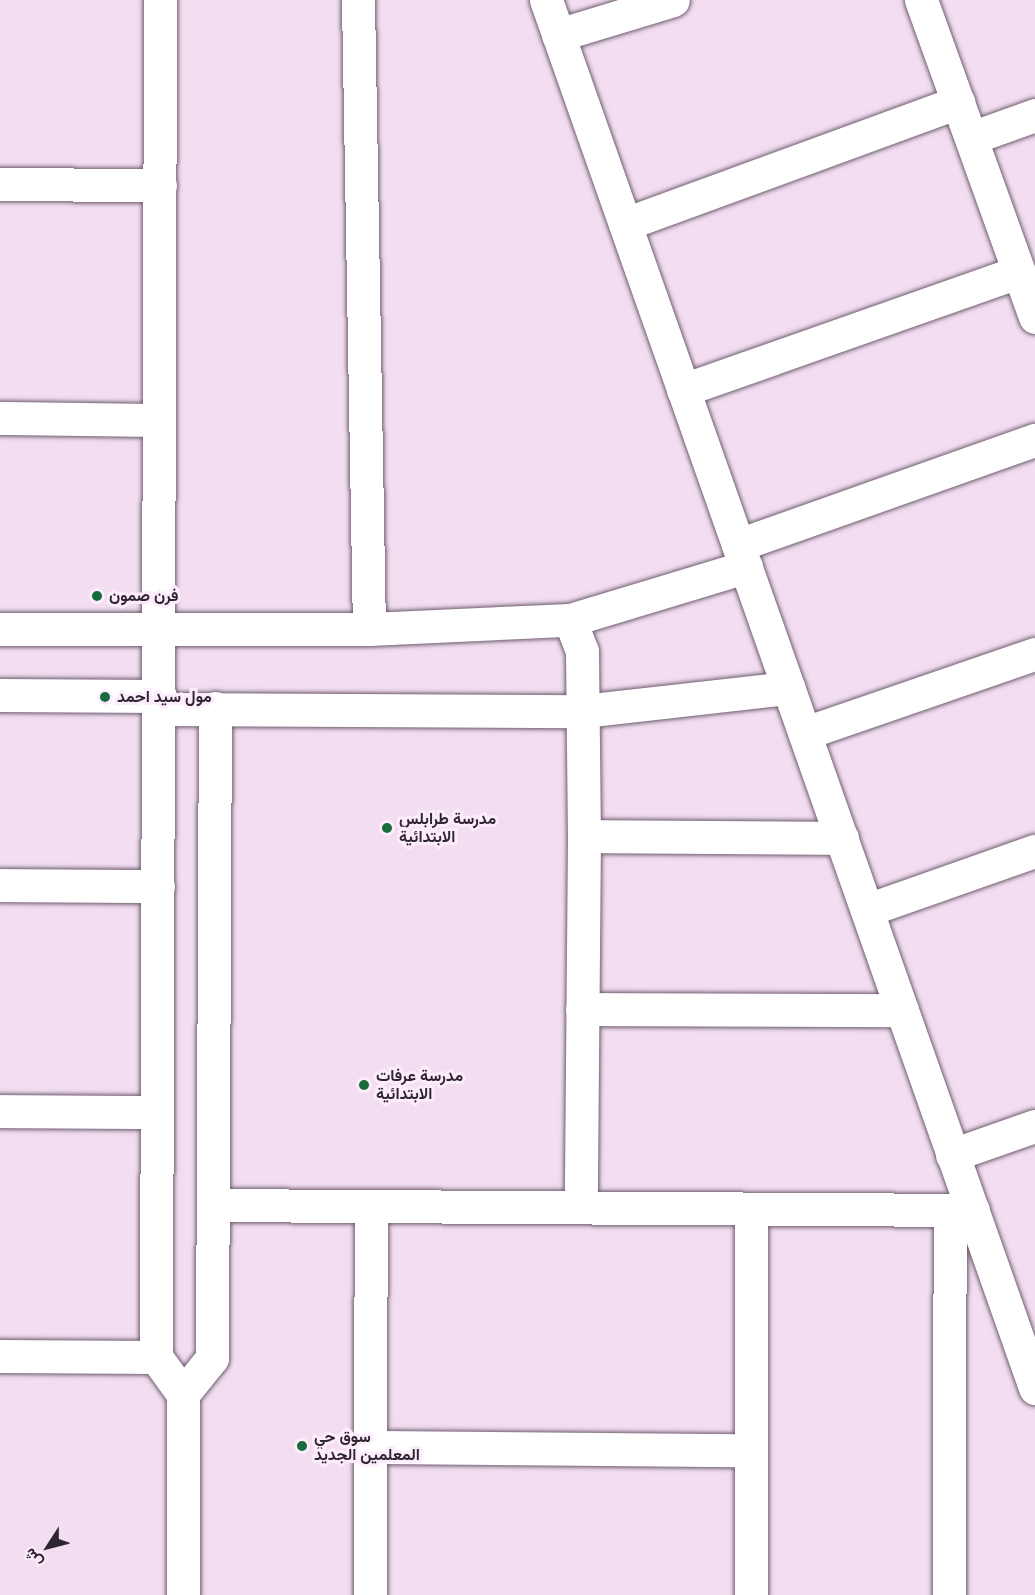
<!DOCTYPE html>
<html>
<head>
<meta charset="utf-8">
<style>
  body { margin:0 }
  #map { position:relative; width:1035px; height:1595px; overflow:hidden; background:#f2ddf1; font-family:"Times New Roman",Vazirmatn,serif }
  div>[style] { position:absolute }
  .roads { filter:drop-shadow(0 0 2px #6f5e6f) drop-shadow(0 0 2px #6f5e6f) }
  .minor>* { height:33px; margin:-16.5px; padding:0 16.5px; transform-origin:16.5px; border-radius:16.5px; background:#fff }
  .dots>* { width:16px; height:16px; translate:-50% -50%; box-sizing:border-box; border:3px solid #fdecfc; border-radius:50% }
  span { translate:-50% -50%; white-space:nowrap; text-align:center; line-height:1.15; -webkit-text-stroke:6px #fdecfc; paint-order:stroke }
  .poi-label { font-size:16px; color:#2f272f; font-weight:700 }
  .left { translate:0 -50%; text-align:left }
  .north { position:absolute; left:18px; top:1517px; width:60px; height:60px; -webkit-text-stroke:4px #fdecfc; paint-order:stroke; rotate:234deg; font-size:16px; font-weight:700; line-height:24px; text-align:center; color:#2f272f }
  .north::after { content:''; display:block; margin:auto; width:21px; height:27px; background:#2f272f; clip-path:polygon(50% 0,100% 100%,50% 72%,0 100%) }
</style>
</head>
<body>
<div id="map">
  <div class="roads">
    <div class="minor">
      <div style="left:160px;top:0;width:1357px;rotate:90.17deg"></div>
      <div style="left:156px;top:1357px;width:46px;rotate:53.9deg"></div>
      <div style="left:183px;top:1394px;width:46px;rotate:-51.1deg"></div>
      <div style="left:212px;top:1358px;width:650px;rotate:-89.74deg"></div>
      <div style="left:358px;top:0;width:629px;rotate:89deg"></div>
      <div style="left:546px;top:0;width:1472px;rotate:70.59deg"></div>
      <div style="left:921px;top:0;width:337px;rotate:70.2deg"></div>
      <div style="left:558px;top:35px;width:120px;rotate:-16.9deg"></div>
      <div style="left:971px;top:138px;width:68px;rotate:-19.8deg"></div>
      <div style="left:0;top:184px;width:160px;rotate:0.4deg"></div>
      <div style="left:625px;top:224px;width:355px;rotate:-20.1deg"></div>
      <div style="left:683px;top:390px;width:356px;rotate:-19.4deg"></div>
      <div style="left:0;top:418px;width:159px;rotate:0.7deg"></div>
      <div style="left:738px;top:545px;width:315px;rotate:-19.5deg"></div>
      <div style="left:570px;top:620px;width:184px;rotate:-16.8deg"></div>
      <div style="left:0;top:629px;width:369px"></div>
      <div style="left:369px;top:629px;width:201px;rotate:-2.6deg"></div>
      <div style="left:570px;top:620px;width:33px;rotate:69deg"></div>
      <div style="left:582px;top:651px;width:185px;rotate:89.4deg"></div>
      <div style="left:584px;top:836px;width:371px;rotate:90.5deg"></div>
      <div style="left:0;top:695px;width:160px;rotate:0.4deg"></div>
      <div style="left:160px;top:709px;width:423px;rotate:0.3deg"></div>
      <div style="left:583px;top:711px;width:207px;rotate:-6.4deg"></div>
      <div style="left:805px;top:733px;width:243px;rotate:-19deg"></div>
      <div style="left:584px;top:836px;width:258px;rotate:0.4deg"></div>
      <div style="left:0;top:885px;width:158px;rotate:0.4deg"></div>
      <div style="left:867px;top:910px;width:178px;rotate:-19.4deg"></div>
      <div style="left:582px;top:1009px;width:320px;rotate:0.2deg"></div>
      <div style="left:0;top:1111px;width:157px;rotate:0.4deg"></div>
      <div style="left:952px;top:1155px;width:88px;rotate:-19.3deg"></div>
      <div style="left:213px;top:1205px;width:760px;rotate:0.38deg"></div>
      <div style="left:0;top:1356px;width:156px;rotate:0.4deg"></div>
      <div style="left:370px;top:1447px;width:381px;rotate:0.5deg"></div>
      <div style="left:183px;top:1595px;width:201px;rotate:-90deg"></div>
      <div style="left:370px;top:1595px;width:389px;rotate:-89.9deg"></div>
      <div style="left:751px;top:1595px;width:386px;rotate:-90deg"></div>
      <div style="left:949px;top:1595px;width:385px;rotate:-89.9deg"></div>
    </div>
  </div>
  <div class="dots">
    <div style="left:97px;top:596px;background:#176b3d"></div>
    <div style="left:105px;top:697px;background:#176b3d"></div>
    <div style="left:387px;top:828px;background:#176b3d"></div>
    <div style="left:364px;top:1085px;background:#176b3d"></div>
    <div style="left:302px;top:1446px;background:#176b3d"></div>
  </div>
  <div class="poi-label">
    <span class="left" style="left:109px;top:596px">فرن صمون</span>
    <span class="left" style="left:117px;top:697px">مول سيد احمد</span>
    <span class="left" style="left:399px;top:828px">مدرسة طرابلس<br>الابتدائية</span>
    <span class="left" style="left:376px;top:1085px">مدرسة عرفات<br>الابتدائية</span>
    <span class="left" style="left:314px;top:1446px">سوق حي<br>المعلمين الجديد</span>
  </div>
  <div class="north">ش</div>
</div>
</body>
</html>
